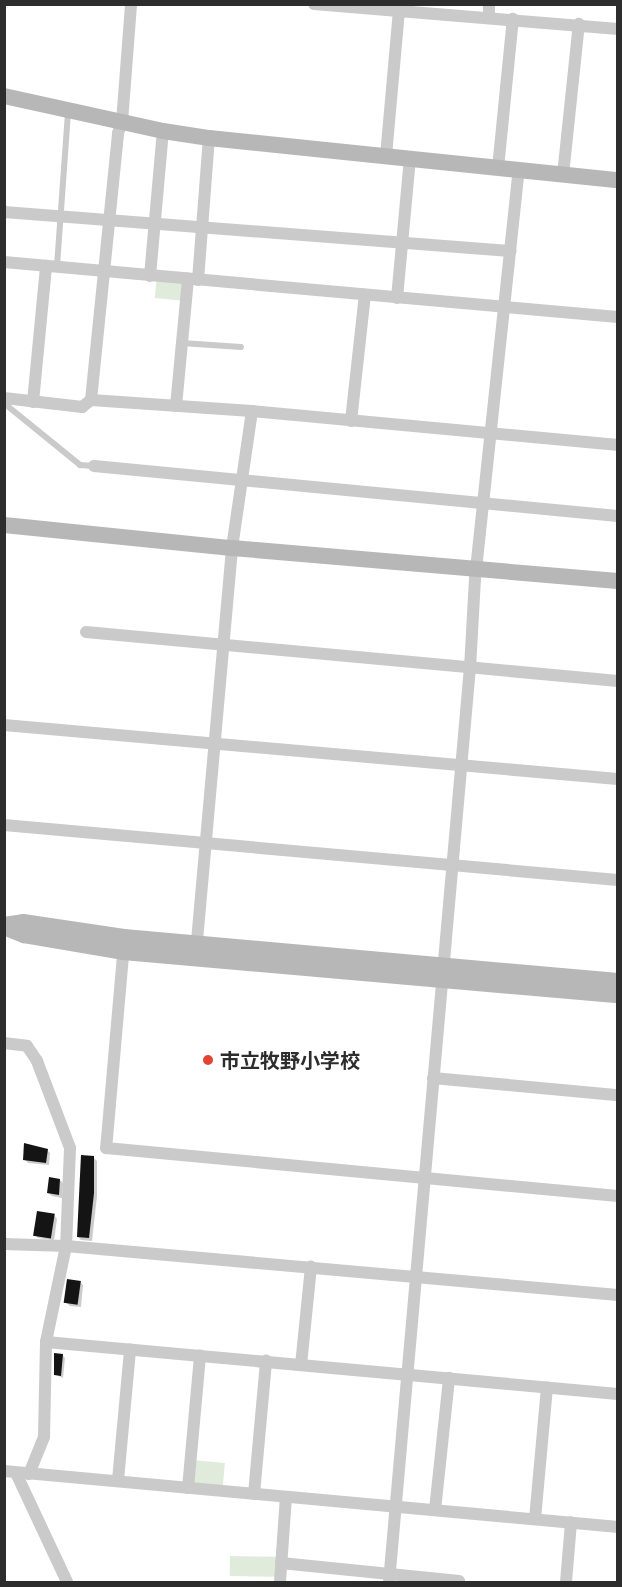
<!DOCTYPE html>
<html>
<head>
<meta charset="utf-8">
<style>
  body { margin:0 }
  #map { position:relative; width:622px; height:1587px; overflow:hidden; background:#fff; font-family:Manrope,"Noto Sans JP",sans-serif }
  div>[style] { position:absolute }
  .green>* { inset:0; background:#e1ebdb; transform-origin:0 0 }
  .shadow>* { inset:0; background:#0003 }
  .building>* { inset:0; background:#141414; transform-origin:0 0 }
  .lane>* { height:6px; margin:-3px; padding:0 3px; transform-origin:3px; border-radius:3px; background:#cacaca }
  .street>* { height:12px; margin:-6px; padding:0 6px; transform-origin:6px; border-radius:6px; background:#cacaca }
  .secondary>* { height:16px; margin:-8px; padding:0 8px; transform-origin:8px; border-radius:8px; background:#b7b7b7 }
  .dots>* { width:16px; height:16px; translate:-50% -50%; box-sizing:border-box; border:3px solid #fff; border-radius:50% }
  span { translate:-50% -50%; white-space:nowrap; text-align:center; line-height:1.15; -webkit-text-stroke:6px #fff; paint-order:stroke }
  .poi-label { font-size:20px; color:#2d2d2d; font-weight:700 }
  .left { translate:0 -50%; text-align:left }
  .frame { position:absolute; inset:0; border:6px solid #2d2d2d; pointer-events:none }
</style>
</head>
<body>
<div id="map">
  <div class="green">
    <div style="left:157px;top:276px;width:31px;height:22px;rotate:6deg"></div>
    <div style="left:192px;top:1460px;width:33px;height:23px;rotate:5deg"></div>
    <div style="left:230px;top:1556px;width:48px;height:20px;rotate:1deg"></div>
  </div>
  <div class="shadow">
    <div style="clip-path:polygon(47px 1150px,50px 1153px,49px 1165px,28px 1163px,25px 1160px)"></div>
    <div style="clip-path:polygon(94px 1158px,97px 1161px,97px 1196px,92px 1241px,81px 1240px,78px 1237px)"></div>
    <div style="clip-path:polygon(60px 1180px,63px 1183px,62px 1198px,52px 1196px,48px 1193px)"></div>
    <div style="clip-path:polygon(54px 1215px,57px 1219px,54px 1240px,38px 1238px,35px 1235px)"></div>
    <div style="clip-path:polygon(80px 1282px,83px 1285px,81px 1307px,70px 1306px,67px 1303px)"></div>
    <div style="clip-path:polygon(62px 1355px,65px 1358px,63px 1378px,55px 1374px)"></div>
  </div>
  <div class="building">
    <div style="clip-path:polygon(24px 1143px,48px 1149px,46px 1163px,23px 1160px)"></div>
    <div style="clip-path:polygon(81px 1155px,94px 1156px,94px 1193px,89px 1238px,77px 1237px)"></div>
    <div style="clip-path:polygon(49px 1177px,60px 1179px,59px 1195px,47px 1193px)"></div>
    <div style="left:37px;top:1211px;width:18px;height:25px;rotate:9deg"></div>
    <div style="left:67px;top:1279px;width:14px;height:24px;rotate:8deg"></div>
    <div style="clip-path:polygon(54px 1353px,63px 1354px,61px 1376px,54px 1375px)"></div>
  </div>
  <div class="lane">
    <div style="left:57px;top:266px;width:154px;rotate:-85.9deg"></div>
    <div style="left:182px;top:343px;width:59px;rotate:3.9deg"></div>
    <div style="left:5px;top:404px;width:97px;rotate:39.1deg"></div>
    <div style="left:80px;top:465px;width:14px;rotate:4deg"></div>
  </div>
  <div class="street">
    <div style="left:314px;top:4px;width:305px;rotate:4.7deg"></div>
    <div style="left:489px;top:17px;width:13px;rotate:-90deg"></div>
    <div style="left:386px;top:156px;width:146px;rotate:-84.9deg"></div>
    <div style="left:498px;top:168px;width:150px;rotate:-84.3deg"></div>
    <div style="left:563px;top:175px;width:152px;rotate:-84deg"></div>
    <div style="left:4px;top:212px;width:508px;rotate:4.41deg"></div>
    <div style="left:4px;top:262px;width:616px;rotate:5.12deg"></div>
    <div style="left:150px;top:276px;width:146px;rotate:-84.9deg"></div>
    <div style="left:198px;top:280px;width:142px;rotate:-85.6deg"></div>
    <div style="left:397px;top:298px;width:140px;rotate:-84.7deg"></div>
    <div style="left:4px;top:398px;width:79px;rotate:6.6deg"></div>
    <div style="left:82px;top:407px;width:11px;rotate:-38deg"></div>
    <div style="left:91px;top:400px;width:161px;rotate:3.9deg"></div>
    <div style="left:252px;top:411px;width:368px;rotate:5.3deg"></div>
    <div style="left:91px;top:400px;width:268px;rotate:-84.2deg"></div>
    <div style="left:118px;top:133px;width:12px;rotate:-70deg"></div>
    <div style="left:122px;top:122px;width:118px;rotate:-85.6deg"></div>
    <div style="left:33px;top:402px;width:137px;rotate:-84.5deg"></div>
    <div style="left:176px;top:406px;width:128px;rotate:-84.6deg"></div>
    <div style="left:351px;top:421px;width:127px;rotate:-83.7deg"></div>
    <div style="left:94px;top:466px;width:526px;rotate:5.45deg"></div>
    <div style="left:86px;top:632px;width:534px;rotate:5.26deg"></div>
    <div style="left:4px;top:725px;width:616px;rotate:5.03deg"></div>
    <div style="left:4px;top:825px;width:616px;rotate:5.12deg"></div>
    <div style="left:124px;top:944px;width:205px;rotate:95deg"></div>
    <div style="left:106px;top:1148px;width:514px;rotate:5.36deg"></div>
    <div style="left:196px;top:952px;width:406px;rotate:-84.9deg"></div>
    <div style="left:232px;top:548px;width:138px;rotate:-81.7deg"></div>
    <div style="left:4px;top:1043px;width:23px;rotate:7deg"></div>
    <div style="left:27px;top:1046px;width:18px;rotate:56deg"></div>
    <div style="left:37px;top:1061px;width:93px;rotate:69.2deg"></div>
    <div style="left:70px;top:1148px;width:98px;rotate:92.3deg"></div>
    <div style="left:66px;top:1246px;width:98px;rotate:101.8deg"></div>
    <div style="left:46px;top:1342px;width:95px;rotate:91.2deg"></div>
    <div style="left:44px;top:1437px;width:40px;rotate:112deg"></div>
    <div style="left:433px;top:1078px;width:186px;rotate:5.3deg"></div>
    <div style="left:4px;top:1244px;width:62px;rotate:1.8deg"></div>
    <div style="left:66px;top:1246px;width:554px;rotate:5.07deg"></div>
    <div style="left:46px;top:1342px;width:574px;rotate:5.19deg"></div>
    <div style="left:301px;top:1365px;width:99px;rotate:-84.2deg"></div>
    <div style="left:4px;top:1471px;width:617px;rotate:5.21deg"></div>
    <div style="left:16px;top:1473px;width:120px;rotate:64.9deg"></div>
    <div style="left:118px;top:1480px;width:131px;rotate:-84.7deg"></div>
    <div style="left:188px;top:1488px;width:133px;rotate:-84.8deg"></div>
    <div style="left:254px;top:1494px;width:134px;rotate:-84.8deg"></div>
    <div style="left:435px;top:1510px;width:133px;rotate:-83.9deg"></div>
    <div style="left:535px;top:1519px;width:132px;rotate:-84.8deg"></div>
    <div style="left:281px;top:1563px;width:179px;rotate:5.8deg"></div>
    <div style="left:280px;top:1582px;width:85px;rotate:-86deg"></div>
    <div style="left:389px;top:1582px;width:918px;rotate:-84.94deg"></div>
    <div style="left:470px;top:668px;width:89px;rotate:-86.8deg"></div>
    <div style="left:475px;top:579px;width:411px;rotate:-83.9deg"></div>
    <div style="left:566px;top:1582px;width:60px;rotate:-85.2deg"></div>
  </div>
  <div class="secondary">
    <div style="left:4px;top:96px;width:163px;rotate:12.4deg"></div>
    <div style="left:163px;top:131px;width:47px;rotate:8.7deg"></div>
    <div style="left:209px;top:138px;width:411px;rotate:5.9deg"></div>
    <div style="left:4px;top:525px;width:229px;rotate:5.8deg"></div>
    <div style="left:232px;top:548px;width:387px;rotate:4.9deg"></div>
    <div style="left:4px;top:925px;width:19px;rotate:-9deg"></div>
    <div style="left:23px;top:922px;width:102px;rotate:8.4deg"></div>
    <div style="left:124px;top:937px;width:496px;rotate:5.1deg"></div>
    <div style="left:4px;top:927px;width:22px;rotate:22deg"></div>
    <div style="left:24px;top:935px;width:100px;rotate:9.7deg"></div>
    <div style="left:123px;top:952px;width:497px;rotate:5deg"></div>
  </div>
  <div class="dots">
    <div style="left:208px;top:1060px;background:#e14433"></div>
  </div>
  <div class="poi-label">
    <span class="left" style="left:220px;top:1060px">市立牧野小学校</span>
  </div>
  <div class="frame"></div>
</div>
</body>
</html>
